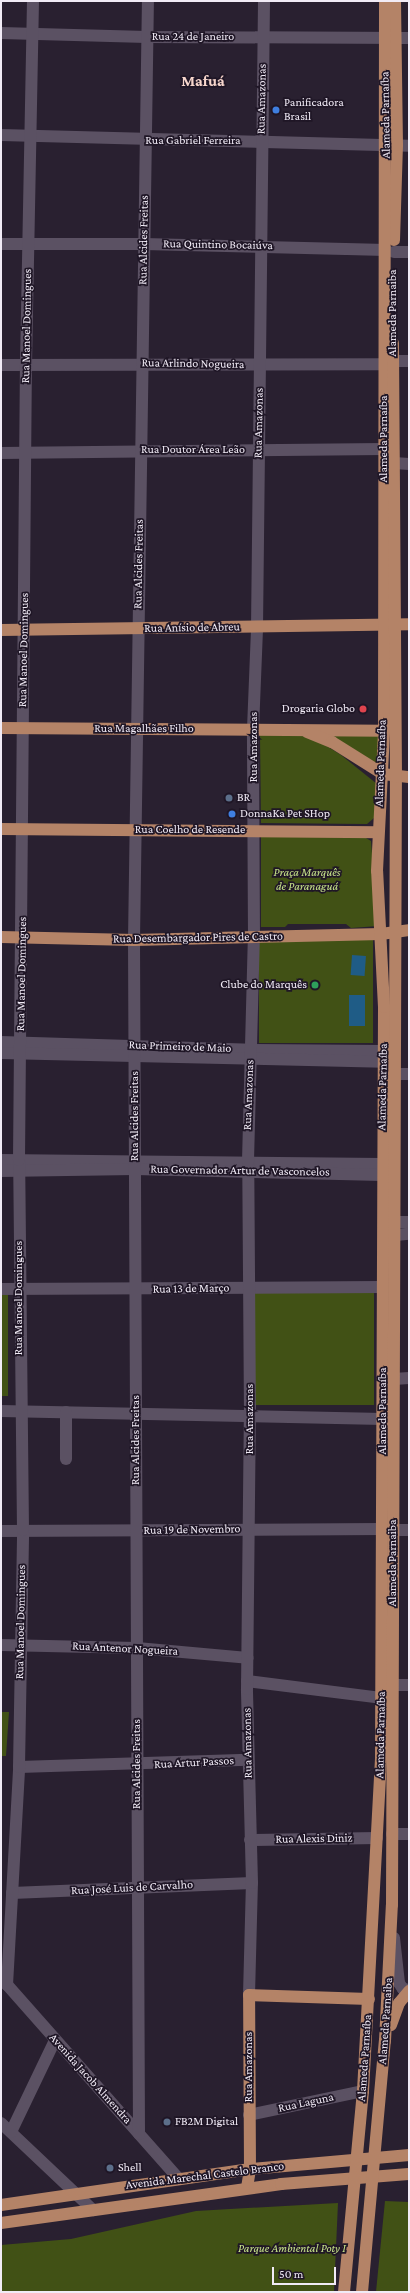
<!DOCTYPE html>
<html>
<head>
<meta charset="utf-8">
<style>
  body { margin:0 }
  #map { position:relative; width:410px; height:2293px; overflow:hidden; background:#292030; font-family:"Crimson Pro",serif }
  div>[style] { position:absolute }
  .green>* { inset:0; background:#415115; transform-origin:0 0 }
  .water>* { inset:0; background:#1f5c86; transform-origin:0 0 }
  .minor>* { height:12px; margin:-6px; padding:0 6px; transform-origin:6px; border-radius:6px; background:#5b5163 }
  .major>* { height:12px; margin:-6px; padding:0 6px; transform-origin:6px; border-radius:6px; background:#b48367 }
  .dots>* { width:11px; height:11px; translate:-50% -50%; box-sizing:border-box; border:2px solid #1f1626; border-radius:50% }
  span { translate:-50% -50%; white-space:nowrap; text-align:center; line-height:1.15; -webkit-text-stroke:3.5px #1f1626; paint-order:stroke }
  .street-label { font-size:12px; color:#f1ebf6 }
  .poi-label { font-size:12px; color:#f1ebf6 }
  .left { translate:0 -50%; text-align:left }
  .right { translate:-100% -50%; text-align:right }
  .park-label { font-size:12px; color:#c8e58a; font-style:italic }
  .district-label { font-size:16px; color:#f7d6cc; font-weight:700 }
  .frame { position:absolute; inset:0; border:2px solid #f1ebf6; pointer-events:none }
  .scale { position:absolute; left:272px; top:2267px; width:64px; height:18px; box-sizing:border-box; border:2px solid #f1ebf6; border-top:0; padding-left:5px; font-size:12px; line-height:14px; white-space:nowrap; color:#f1ebf6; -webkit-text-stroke:3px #1f1626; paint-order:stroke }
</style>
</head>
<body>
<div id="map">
  <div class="green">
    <div style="clip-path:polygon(260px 734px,296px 734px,319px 741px,341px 755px,377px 784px,374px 818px,367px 824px,261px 823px)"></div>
    <div style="clip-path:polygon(331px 735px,380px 736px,379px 765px)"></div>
    <div style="clip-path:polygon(261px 835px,366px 838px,371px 841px,378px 926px,351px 928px,346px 924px,288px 924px,285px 927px,261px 927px)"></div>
    <div style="left:373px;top:939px;width:104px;height:114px;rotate:90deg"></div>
    <div style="left:251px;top:1292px;width:123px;height:113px"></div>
    <div style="left:1px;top:1295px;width:7px;height:101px"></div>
    <div style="clip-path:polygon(1px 1712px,9px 1712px,6px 1756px,1px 1756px)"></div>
    <div style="clip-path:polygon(385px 2201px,409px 2202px,409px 2292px,376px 2292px)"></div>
    <div style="clip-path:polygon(338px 2203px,334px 2292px,1px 2292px,1px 2245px,71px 2239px,196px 2211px)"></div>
  </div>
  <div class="water">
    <div style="left:352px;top:955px;width:14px;height:20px;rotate:4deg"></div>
    <div style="left:365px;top:995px;width:31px;height:16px;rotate:90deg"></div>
  </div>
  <div class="minor">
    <div style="left:1px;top:33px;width:146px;rotate:1.6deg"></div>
    <div style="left:147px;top:37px;width:262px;rotate:0.2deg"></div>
    <div style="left:1px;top:135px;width:408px;rotate:1.5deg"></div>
    <div style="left:1px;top:244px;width:143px"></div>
    <div style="left:144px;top:244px;width:242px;rotate:1.4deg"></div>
    <div style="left:394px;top:252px;width:15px"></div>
    <div style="left:393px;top:361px;width:16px"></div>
    <div style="left:1px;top:365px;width:384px;rotate:-0.1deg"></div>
    <div style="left:1px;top:453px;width:383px;rotate:-0.6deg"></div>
    <div style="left:394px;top:463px;width:15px;rotate:4deg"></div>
    <div style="left:1px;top:1042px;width:250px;rotate:1.8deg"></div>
    <div style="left:251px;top:1050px;width:132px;rotate:0.4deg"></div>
    <div style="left:1px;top:1053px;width:382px;rotate:1.3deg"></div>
    <div style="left:394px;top:1074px;width:15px"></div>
    <div style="left:1px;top:1160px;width:381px;rotate:0.6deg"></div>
    <div style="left:1px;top:1171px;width:134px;rotate:-0.9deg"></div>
    <div style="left:135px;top:1169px;width:247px;rotate:1.4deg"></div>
    <div style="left:385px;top:1222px;width:24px"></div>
    <div style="left:384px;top:1236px;width:25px;rotate:-5deg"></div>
    <div style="left:1px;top:1289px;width:381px;rotate:-0.3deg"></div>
    <div style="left:394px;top:1379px;width:15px;rotate:-4deg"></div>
    <div style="left:1px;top:1411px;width:382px;rotate:1.2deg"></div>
    <div style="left:66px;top:1412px;width:47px;rotate:90deg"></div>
    <div style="left:393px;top:1530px;width:16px"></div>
    <div style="left:1px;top:1531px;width:382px;rotate:-0.3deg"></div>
    <div style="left:1px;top:1645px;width:136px;rotate:1.3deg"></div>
    <div style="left:137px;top:1648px;width:111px;rotate:5.1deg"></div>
    <div style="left:247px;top:1681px;width:135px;rotate:7.2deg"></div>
    <div style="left:394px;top:1685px;width:15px"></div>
    <div style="left:19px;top:1767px;width:229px;rotate:-1.8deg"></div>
    <div style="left:392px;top:1834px;width:17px"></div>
    <div style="left:250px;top:1840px;width:127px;rotate:-0.9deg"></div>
    <div style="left:12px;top:1893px;width:240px;rotate:-2.4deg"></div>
    <div style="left:394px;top:1938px;width:45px;rotate:83.7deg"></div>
    <div style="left:399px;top:1983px;width:7px;rotate:56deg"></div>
    <div style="left:403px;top:1989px;width:6px;rotate:9deg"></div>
    <div style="left:2px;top:1979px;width:267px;rotate:48.5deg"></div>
    <div style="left:7px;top:1985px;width:218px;rotate:-86.8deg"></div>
    <div style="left:19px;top:1767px;width:237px;rotate:-89deg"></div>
    <div style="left:23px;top:1530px;width:370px;rotate:-90.6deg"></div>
    <div style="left:19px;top:1160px;width:795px;rotate:-89.5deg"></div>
    <div style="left:26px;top:365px;width:364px;rotate:-88.9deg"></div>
    <div style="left:249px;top:1995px;width:112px;rotate:-88.5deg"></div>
    <div style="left:252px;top:1883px;width:194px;rotate:-91.5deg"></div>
    <div style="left:247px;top:1689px;width:272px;rotate:-89.4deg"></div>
    <div style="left:250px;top:1417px;width:256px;rotate:-90.4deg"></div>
    <div style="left:248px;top:1161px;width:224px;rotate:-88.5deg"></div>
    <div style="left:254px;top:937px;width:208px;rotate:-90.3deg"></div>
    <div style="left:253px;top:729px;width:101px;rotate:-87.7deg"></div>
    <div style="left:257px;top:628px;width:627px;rotate:-89.36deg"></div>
    <div style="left:249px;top:2115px;width:116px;rotate:-11.9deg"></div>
    <div style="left:1px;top:2123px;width:127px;rotate:43.4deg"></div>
    <div style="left:11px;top:2132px;width:102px;rotate:-64.4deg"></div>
    <div style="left:139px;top:2134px;width:1194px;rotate:-90.24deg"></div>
    <div style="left:134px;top:940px;width:939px;rotate:-89.15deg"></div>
  </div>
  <div class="major">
    <div style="left:394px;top:240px;width:95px;rotate:-88.2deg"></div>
    <div style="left:397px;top:145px;width:144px;rotate:-90.8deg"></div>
    <div style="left:1px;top:630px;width:408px;rotate:-0.8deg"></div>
    <div style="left:1px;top:728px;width:383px;rotate:0.4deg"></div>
    <div style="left:307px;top:732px;width:27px;rotate:22deg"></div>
    <div style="left:332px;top:742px;width:60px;rotate:32.1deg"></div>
    <div style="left:383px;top:774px;width:26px;rotate:7deg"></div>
    <div style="left:1px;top:829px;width:377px;rotate:0.5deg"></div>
    <div style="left:1px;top:937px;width:133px;rotate:1.3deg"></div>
    <div style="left:134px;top:940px;width:247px;rotate:-1.4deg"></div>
    <div style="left:381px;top:934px;width:28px;rotate:-8deg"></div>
    <div style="left:391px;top:2025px;width:23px;rotate:-70deg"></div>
    <div style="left:399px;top:2003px;width:16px;rotate:-50deg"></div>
    <div style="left:247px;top:2188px;width:19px;rotate:-81deg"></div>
    <div style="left:250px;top:2169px;width:174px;rotate:-90.3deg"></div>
    <div style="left:249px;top:1995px;width:120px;rotate:1.9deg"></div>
    <div style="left:1px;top:2205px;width:252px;rotate:-8.2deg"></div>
    <div style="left:250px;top:2169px;width:160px;rotate:-5deg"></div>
    <div style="left:1px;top:2223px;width:283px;rotate:-7.9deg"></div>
    <div style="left:281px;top:2184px;width:128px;rotate:-4.5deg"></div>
    <div style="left:344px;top:2292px;width:202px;rotate:-84.6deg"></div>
    <div style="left:363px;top:2091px;width:334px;rotate:-86.9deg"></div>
    <div style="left:381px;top:1757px;width:750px;rotate:-89.77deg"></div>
    <div style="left:384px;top:1007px;width:136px;rotate:-92.9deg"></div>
    <div style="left:377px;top:871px;width:140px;rotate:-87.1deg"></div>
    <div style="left:384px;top:731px;width:730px;rotate:-89.92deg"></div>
    <div style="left:362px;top:2292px;width:252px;rotate:-84.8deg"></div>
    <div style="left:385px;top:2041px;width:136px;rotate:-87.1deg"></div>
    <div style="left:392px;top:1905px;width:1128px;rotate:-89.8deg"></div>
    <div style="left:396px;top:777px;width:434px;rotate:-90.4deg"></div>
  </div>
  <div class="dots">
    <div style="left:276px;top:110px;background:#3f7fe0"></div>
    <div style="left:363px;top:709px;background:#e0444e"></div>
    <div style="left:229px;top:798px;background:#5c6f8a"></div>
    <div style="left:232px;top:814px;background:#3f7fe0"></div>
    <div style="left:315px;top:985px;background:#2e9e5b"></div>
    <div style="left:167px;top:2122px;background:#5c6f8a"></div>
    <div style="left:110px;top:2168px;background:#5c6f8a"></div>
  </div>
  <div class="street-label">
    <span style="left:193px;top:37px">Rua 24 de Janeiro</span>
    <span style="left:262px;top:99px;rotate:-89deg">Rua Amazonas</span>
    <span style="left:386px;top:115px;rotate:-91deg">Alameda Parnaíba</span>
    <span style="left:193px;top:141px">Rua Gabriel Ferreira</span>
    <span style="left:144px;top:240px;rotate:-89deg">Rua Alcides Freitas</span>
    <span style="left:218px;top:245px;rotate:1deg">Rua Quintino Bocaiúva</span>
    <span style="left:393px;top:313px;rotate:-90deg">Alameda Parnaiba</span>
    <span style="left:27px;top:326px;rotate:-89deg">Rua Manoel Domingues</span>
    <span style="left:193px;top:364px;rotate:1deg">Rua Arlindo Nogueira</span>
    <span style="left:259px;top:423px;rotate:-89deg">Rua Amazonas</span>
    <span style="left:384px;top:439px;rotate:-90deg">Alameda Parnaíba</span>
    <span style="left:193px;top:450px">Rua Doutor Área Leão</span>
    <span style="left:139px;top:564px;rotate:-89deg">Rua Alcides Freitas</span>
    <span style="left:192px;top:628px;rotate:-1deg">Rua Anísio de Abreu</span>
    <span style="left:24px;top:650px;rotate:-89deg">Rua Manoel Domingues</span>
    <span style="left:144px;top:729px">Rua Magalhães Filho</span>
    <span style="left:254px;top:747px;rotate:-90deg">Rua Amazonas</span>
    <span style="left:381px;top:763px;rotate:-88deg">Alameda Parnaíba</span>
    <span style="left:190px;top:830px">Rua Coelho de Resende</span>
    <span style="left:198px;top:938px;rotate:-1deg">Rua Desembargador Pires de Castro</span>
    <span style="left:22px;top:974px;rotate:-89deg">Rua Manoel Domingues</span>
    <span style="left:180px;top:1047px;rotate:2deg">Rua Primeiro de Maio</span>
    <span style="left:383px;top:1087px;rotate:-89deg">Alameda Parnaíba</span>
    <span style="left:249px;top:1095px;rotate:-88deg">Rua Amazonas</span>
    <span style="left:135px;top:1116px;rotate:-90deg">Rua Alcides Freitas</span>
    <span style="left:240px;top:1171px;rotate:1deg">Rua Governador Artur de Vasconcelos</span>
    <span style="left:191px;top:1289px;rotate:-1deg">Rua 13 de Março</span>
    <span style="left:19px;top:1298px;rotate:-90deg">Rua Manoel Domingues</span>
    <span style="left:383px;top:1411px;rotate:-90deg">Alameda Parnaíba</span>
    <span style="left:250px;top:1419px;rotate:-90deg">Rua Amazonas</span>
    <span style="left:136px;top:1440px;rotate:-90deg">Rua Alcides Freitas</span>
    <span style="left:192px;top:1530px;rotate:-1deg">Rua 19 de Novembro</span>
    <span style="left:393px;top:1563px;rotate:-90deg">Alameda Parnaiba</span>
    <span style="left:21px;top:1622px;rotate:-89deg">Rua Manoel Domingues</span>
    <span style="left:125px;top:1649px;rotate:3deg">Rua Antenor Nogueira</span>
    <span style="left:381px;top:1735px;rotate:-89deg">Alameda Parnaíba</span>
    <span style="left:248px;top:1743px;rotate:-91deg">Rua Amazonas</span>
    <span style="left:194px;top:1763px;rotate:-3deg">Rua Artur Passos</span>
    <span style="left:137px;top:1764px;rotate:-90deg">Rua Alcides Freitas</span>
    <span style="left:314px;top:1839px;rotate:-1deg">Rua Alexis Diniz</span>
    <span style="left:132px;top:1888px;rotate:-3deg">Rua José Luis de Carvalho</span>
    <span style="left:386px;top:2021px;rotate:-86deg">Alameda Parnaiba</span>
    <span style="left:365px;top:2058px;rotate:-86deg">Alameda Parnaíba</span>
    <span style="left:249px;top:2067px;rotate:-90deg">Rua Amazonas</span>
    <span style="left:90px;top:2079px;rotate:48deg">Avenida Jacob Almendra</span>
    <span style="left:306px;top:2103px;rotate:-12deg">Rua Laguna</span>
    <span style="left:205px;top:2176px;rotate:-7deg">Avenida Marechal Castelo Branco</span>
  </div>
  <div class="poi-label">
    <span class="left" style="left:284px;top:110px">Panificadora<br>Brasil</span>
    <span class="right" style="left:355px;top:709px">Drogaria Globo</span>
    <span class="left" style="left:237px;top:798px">BR</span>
    <span class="left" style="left:240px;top:814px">DonnaKa Pet SHop</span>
    <span class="right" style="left:307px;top:985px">Clube do Marquês</span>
    <span class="left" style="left:175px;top:2122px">FB2M Digital</span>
    <span class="left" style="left:118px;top:2168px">Shell</span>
  </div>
  <div class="park-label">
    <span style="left:307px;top:880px">Praça Marquês<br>de Paranaguá</span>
    <span style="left:292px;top:2249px">Parque Ambiental Poty I</span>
  </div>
  <div class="district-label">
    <span style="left:203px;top:81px">Mafuá</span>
  </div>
  <div class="frame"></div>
  <div class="scale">50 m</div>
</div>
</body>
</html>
